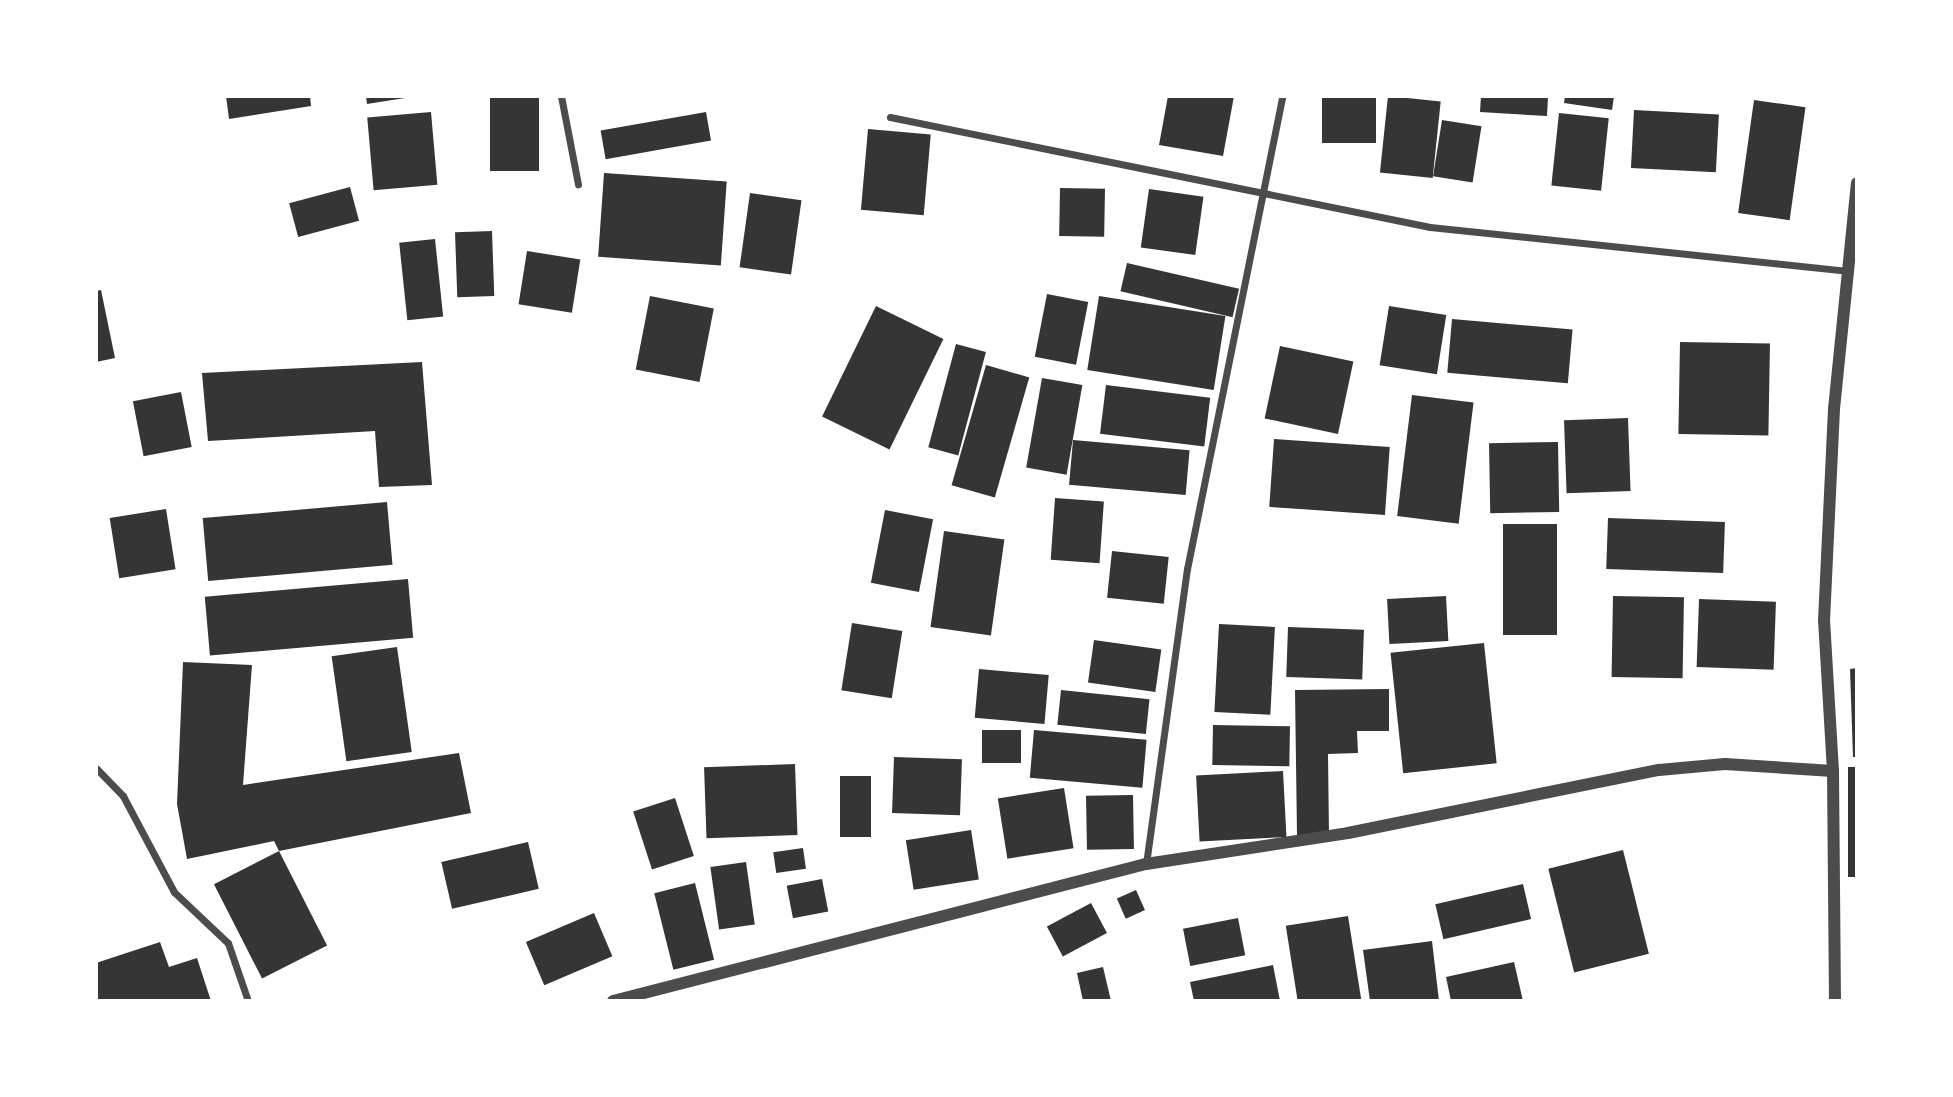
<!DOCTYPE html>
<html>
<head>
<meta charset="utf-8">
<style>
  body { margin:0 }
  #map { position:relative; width:1953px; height:1097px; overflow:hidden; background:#fff; font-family:"PT Sans Narrow",sans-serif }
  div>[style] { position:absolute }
  .building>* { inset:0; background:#353535; transform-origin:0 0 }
  .minor>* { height:7px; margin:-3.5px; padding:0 3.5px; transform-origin:3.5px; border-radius:3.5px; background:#4c4c4c }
  .tertiary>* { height:12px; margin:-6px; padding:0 6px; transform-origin:6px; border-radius:6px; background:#4c4c4c }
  span { translate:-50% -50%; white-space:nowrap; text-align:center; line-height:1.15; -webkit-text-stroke:5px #fff; paint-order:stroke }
  .frame { position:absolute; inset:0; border:98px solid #fff; pointer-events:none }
</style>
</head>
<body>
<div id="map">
  <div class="building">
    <div style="clip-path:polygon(226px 96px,310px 96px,311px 106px,229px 119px)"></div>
    <div style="clip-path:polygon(366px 96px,405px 96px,405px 98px,367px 104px)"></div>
    <div style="left:490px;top:96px;width:49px;height:75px"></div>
    <div style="clip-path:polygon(1168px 96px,1234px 96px,1223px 156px,1159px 145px)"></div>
    <div style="left:1322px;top:96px;width:54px;height:47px"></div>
    <div style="left:1388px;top:96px;width:53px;height:77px;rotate:6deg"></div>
    <div style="clip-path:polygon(1481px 96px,1548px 96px,1547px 116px,1480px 112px)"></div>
    <div style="clip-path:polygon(1565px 96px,1614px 96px,1612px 110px,1564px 103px)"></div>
    <div style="left:1754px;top:100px;width:52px;height:114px;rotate:8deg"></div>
    <div style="left:1634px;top:110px;width:85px;height:58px;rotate:3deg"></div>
    <div style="left:431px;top:112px;width:73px;height:64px;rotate:85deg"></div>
    <div style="left:706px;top:112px;width:29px;height:107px;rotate:80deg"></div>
    <div style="left:1559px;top:113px;width:50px;height:73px;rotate:6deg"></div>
    <div style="left:1442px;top:120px;width:40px;height:57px;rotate:9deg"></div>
    <div style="left:868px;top:129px;width:63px;height:81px;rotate:5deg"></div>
    <div style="left:604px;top:173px;width:123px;height:84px;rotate:4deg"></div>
    <div style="left:350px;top:187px;width:35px;height:63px;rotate:75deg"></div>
    <div style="left:1060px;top:188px;width:45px;height:48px;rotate:1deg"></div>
    <div style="left:1149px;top:189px;width:55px;height:59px;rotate:8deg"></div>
    <div style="left:750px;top:193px;width:52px;height:75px;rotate:8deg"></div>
    <div style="left:492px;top:231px;width:65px;height:37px;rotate:88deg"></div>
    <div style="left:435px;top:239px;width:78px;height:36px;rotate:84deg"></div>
    <div style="left:527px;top:251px;width:54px;height:54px;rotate:9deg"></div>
    <div style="left:1127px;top:263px;width:115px;height:29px;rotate:13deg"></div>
    <div style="clip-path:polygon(101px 290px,115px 358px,96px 362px,96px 291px)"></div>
    <div style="left:1047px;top:294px;width:42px;height:64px;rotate:11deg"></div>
    <div style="left:650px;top:296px;width:65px;height:75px;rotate:11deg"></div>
    <div style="left:1099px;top:296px;width:128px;height:75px;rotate:9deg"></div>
    <div style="left:876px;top:306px;width:75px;height:123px;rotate:26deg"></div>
    <div style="left:1389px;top:306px;width:58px;height:60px;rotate:9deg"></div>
    <div style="left:1452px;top:319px;width:121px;height:54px;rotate:5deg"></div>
    <div style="left:1680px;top:342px;width:90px;height:92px;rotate:1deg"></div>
    <div style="left:956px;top:344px;width:31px;height:107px;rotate:15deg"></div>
    <div style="left:1280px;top:346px;width:75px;height:74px;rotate:12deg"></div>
    <div style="clip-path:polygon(422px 362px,432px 485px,379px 487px,375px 431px,208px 441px,202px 373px)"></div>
    <div style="left:986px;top:365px;width:45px;height:125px;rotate:16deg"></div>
    <div style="left:1042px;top:378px;width:41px;height:91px;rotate:10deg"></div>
    <div style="left:1106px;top:385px;width:105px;height:49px;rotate:7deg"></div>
    <div style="left:181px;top:392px;width:56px;height:49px;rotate:79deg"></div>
    <div style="left:1412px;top:395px;width:62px;height:122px;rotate:7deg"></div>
    <div style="left:1628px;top:418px;width:73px;height:64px;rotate:88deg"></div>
    <div style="left:1274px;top:439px;width:116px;height:68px;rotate:4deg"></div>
    <div style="left:1073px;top:440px;width:117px;height:45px;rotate:5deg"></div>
    <div style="left:1558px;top:442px;width:70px;height:69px;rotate:89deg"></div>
    <div style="left:1055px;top:498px;width:49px;height:62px;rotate:4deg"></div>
    <div style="left:387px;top:502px;width:63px;height:185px;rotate:85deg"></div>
    <div style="left:166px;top:509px;width:61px;height:57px;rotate:81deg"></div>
    <div style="left:885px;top:510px;width:49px;height:74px;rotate:11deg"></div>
    <div style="left:1608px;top:518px;width:117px;height:51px;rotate:2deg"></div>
    <div style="left:1503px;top:524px;width:54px;height:111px"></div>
    <div style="left:944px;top:531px;width:61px;height:97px;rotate:8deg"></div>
    <div style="left:1112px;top:551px;width:57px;height:47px;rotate:6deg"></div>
    <div style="left:408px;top:579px;width:59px;height:204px;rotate:85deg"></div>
    <div style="left:1446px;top:596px;width:45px;height:59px;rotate:87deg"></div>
    <div style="left:1613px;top:596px;width:71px;height:81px;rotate:1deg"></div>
    <div style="left:1699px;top:599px;width:77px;height:68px;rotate:2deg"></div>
    <div style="left:852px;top:623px;width:51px;height:68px;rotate:9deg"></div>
    <div style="left:1219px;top:624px;width:56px;height:88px;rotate:3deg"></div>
    <div style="left:1288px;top:627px;width:76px;height:50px;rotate:2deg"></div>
    <div style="left:1094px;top:640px;width:68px;height:43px;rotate:8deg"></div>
    <div style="left:1484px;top:643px;width:121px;height:94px;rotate:84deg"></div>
    <div style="left:397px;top:647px;width:106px;height:66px;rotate:82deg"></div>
    <div style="clip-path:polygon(183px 662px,252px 665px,243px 785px,459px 753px,471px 813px,279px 851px,274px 841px,187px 859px,177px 804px)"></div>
    <div style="clip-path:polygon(1857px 668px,1857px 757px,1853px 757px,1850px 669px)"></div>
    <div style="left:979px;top:669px;width:70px;height:49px;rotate:5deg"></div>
    <div style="clip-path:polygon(1389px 689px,1389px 731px,1357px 731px,1358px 753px,1328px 754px,1329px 835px,1297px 835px,1295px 690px)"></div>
    <div style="left:1061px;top:690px;width:89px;height:35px;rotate:6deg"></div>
    <div style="left:1213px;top:725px;width:77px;height:40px;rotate:1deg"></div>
    <div style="left:982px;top:730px;width:39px;height:33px"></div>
    <div style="left:1034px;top:730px;width:113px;height:48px;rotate:5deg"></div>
    <div style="left:894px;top:757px;width:68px;height:56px;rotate:2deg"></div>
    <div style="left:795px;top:764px;width:71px;height:91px;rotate:88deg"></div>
    <div style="left:1848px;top:767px;width:9px;height:110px"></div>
    <div style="left:1283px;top:771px;width:66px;height:87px;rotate:87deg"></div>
    <div style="left:840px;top:776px;width:31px;height:61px"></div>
    <div style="left:1064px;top:788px;width:61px;height:67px;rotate:81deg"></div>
    <div style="left:1133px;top:795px;width:54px;height:47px;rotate:89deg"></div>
    <div style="left:675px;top:798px;width:61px;height:44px;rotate:72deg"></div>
    <div style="left:971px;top:830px;width:50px;height:66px;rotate:81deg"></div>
    <div style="left:528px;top:842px;width:48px;height:89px;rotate:77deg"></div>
    <div style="left:803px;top:848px;width:21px;height:30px;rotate:82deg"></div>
    <div style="left:1623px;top:850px;width:107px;height:77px;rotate:76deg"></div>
    <div style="left:279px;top:851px;width:106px;height:73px;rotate:63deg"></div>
    <div style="left:746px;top:862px;width:63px;height:36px;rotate:82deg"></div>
    <div style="left:822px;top:879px;width:33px;height:36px;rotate:79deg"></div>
    <div style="left:695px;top:883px;width:79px;height:42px;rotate:76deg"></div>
    <div style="left:1523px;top:884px;width:36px;height:90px;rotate:77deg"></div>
    <div style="left:1136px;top:890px;width:22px;height:21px;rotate:66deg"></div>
    <div style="left:1091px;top:903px;width:34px;height:50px;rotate:62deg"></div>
    <div style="left:594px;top:913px;width:47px;height:74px;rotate:67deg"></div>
    <div style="left:1348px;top:916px;width:86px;height:63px;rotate:81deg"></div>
    <div style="left:1238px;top:918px;width:38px;height:56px;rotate:79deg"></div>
    <div style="clip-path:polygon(1432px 941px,1439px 1001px,1370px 1001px,1363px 950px)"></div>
    <div style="clip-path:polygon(160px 942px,169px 967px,197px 958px,211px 1001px,96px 1001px,96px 963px)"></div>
    <div style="clip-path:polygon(1514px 962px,1523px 1001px,1451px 1001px,1446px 977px)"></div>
    <div style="clip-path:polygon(1273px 965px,1280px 1001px,1194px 1001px,1190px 982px)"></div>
    <div style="clip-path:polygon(1103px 967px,1111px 1001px,1083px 1001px,1077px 973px)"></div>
  </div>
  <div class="minor">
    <div style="left:561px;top:96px;width:90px;rotate:79.1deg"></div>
    <div style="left:890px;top:117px;width:551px;rotate:11.51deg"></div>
    <div style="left:1430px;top:227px;width:422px;rotate:6deg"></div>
    <div style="left:96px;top:768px;width:39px;rotate:46deg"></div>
    <div style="left:123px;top:796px;width:109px;rotate:62deg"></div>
    <div style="left:174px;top:892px;width:74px;rotate:43.4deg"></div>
    <div style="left:228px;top:943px;width:61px;rotate:71deg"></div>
    <div style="left:1146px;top:864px;width:298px;rotate:-82.1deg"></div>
    <div style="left:1187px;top:569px;width:482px;rotate:-78.6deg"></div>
  </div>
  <div class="tertiary">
    <div style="left:613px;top:1001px;width:550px;rotate:-14.42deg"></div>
    <div style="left:1146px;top:864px;width:204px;rotate:-8.7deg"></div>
    <div style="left:1348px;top:833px;width:317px;rotate:-11.5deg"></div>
    <div style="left:1659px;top:770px;width:66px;rotate:-5.2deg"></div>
    <div style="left:1725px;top:764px;width:108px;rotate:3.7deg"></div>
    <div style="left:1835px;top:1001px;width:230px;rotate:-90.5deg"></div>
    <div style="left:1833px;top:771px;width:150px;rotate:-93.4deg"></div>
    <div style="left:1824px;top:621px;width:212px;rotate:-87.3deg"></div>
    <div style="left:1834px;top:409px;width:227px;rotate:-84.2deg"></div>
  </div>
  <div class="frame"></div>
</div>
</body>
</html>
